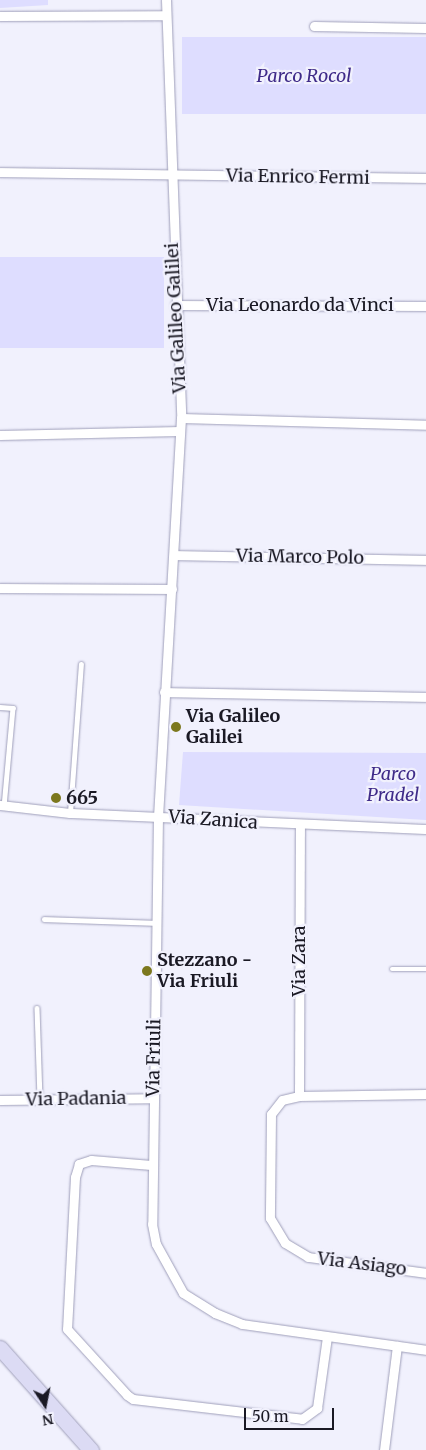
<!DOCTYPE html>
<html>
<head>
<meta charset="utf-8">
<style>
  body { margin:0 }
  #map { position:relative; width:426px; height:1450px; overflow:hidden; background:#f1f1fd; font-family:Merriweather,serif }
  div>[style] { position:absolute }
  .green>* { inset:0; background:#deddff; transform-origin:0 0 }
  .roads { filter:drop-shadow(0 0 1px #9f9fba) drop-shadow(0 0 1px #9f9fba) }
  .lane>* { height:4.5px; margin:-2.25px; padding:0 2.25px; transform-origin:2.25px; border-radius:2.25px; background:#fff }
  .street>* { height:9px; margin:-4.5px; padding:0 4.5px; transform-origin:4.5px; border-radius:4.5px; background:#fff }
  .primary>* { height:15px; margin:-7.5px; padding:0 7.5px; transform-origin:7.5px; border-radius:7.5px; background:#dcdbf4 }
  .dots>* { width:14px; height:14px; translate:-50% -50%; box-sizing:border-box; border:2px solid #f1f1fd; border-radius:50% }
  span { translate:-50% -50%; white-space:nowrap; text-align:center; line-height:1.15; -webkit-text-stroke:4.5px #f1f1fd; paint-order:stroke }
  .park-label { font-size:18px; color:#3f2b89; font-style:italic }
  .street-label { font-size:18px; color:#1a1924 }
  .poi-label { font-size:18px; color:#1a1924; font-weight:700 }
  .left { translate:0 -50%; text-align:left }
  .north { position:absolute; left:20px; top:1380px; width:50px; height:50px; -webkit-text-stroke:4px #f1f1fd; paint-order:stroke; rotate:169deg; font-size:14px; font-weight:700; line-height:20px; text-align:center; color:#1a1924 }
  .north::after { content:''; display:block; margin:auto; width:18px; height:22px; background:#1a1924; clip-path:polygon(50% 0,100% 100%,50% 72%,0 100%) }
  .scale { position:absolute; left:244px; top:1408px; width:90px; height:22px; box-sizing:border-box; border:2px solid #1a1924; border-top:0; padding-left:6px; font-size:15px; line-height:18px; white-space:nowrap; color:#1a1924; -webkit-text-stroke:4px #f1f1fd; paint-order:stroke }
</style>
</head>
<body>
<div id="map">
  <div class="green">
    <div style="clip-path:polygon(0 0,48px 0,48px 5px,0 8px)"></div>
    <div style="left:426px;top:37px;width:77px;height:244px;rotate:90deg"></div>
    <div style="left:0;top:257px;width:164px;height:91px"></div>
    <div style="clip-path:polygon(183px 752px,426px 753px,426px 820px,179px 805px)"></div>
  </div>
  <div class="roads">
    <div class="lane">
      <div style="left:0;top:707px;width:13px;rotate:4deg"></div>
      <div style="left:13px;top:708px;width:98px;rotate:95.2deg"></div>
      <div style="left:70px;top:813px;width:149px;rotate:-85.8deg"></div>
      <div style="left:44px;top:919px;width:113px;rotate:2deg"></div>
      <div style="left:392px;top:969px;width:34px"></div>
      <div style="left:37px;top:1008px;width:91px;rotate:88.1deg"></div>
    </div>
    <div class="street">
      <div style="left:166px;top:0;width:418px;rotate:87.9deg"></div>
      <div style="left:181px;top:418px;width:399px;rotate:93.3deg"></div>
      <div style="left:158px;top:816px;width:408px;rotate:90.8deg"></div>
      <div style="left:152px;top:1224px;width:20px;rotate:79deg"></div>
      <div style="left:156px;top:1244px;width:56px;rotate:61.1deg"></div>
      <div style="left:183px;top:1293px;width:38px;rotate:32deg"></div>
      <div style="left:215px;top:1313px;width:29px;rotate:22deg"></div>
      <div style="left:242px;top:1324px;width:186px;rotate:8deg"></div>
      <div style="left:0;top:16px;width:166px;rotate:-0.3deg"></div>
      <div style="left:314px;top:26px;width:112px;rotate:1deg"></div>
      <div style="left:0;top:172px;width:426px;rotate:0.8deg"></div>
      <div style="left:175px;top:305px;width:251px;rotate:0.2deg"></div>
      <div style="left:181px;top:418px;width:245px;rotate:1.6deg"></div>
      <div style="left:0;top:435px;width:180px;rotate:-1.3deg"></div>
      <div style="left:175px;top:555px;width:251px;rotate:1.1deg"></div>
      <div style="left:0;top:588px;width:172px;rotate:0.3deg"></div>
      <div style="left:164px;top:692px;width:262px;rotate:1.1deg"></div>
      <div style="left:0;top:805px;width:70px;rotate:6.5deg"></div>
      <div style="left:70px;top:813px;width:356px;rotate:2.6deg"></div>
      <div style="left:426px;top:1094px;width:127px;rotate:179.1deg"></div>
      <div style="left:299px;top:1096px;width:17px;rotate:167deg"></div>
      <div style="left:282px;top:1100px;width:18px;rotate:128deg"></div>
      <div style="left:271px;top:1114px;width:104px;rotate:90.6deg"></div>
      <div style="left:270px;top:1218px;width:29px;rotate:59deg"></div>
      <div style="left:285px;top:1243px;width:27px;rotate:31deg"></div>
      <div style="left:308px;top:1257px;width:119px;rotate:7.7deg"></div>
      <div style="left:299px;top:1096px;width:270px;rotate:-89.8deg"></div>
      <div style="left:0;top:1100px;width:153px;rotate:-0.7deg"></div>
      <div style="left:151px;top:1165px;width:60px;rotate:-175.2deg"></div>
      <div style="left:91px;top:1160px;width:13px;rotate:162deg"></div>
      <div style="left:79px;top:1164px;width:14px;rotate:107deg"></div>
      <div style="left:75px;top:1177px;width:152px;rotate:93deg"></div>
      <div style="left:67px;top:1329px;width:89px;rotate:47.7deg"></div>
      <div style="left:127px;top:1395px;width:7px;rotate:34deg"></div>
      <div style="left:133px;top:1399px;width:170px;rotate:6.7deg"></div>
      <div style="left:302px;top:1419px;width:19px;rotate:-36deg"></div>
      <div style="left:317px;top:1408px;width:72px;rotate:-82deg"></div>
      <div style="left:384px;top:1450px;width:105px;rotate:-82.9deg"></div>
    </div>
    <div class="primary">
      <div style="left:0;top:1348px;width:137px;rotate:48.3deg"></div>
    </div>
  </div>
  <div class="dots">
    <div style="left:176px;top:727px;background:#7c781e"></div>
    <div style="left:56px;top:798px;background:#7c781e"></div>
    <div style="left:147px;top:971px;background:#7c781e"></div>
  </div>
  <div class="park-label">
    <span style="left:304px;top:76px">Parco Rocol</span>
    <span style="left:393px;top:785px">Parco<br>Pradel</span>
  </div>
  <div class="street-label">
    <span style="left:298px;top:177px;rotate:1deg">Via Enrico Fermi</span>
    <span style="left:300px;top:305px">Via Leonardo da Vinci</span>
    <span style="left:176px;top:318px;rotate:-93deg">Via Galileo Galilei</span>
    <span style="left:300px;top:557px;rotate:1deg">Via Marco Polo</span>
    <span style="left:213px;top:820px;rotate:4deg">Via Zanica</span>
    <span style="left:299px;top:961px;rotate:-90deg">Via Zara</span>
    <span style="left:154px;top:1058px;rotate:-89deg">Via Friuli</span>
    <span style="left:76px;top:1099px;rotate:-1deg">Via Padania</span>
    <span style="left:362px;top:1264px;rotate:7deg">Via Asiago</span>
  </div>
  <div class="poi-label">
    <span class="left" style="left:186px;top:727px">Via Galileo<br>Galilei</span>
    <span class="left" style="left:66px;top:798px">665</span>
    <span class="left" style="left:157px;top:971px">Stezzano -<br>Via Friuli</span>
  </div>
  <div class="north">N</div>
  <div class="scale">50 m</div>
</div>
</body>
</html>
